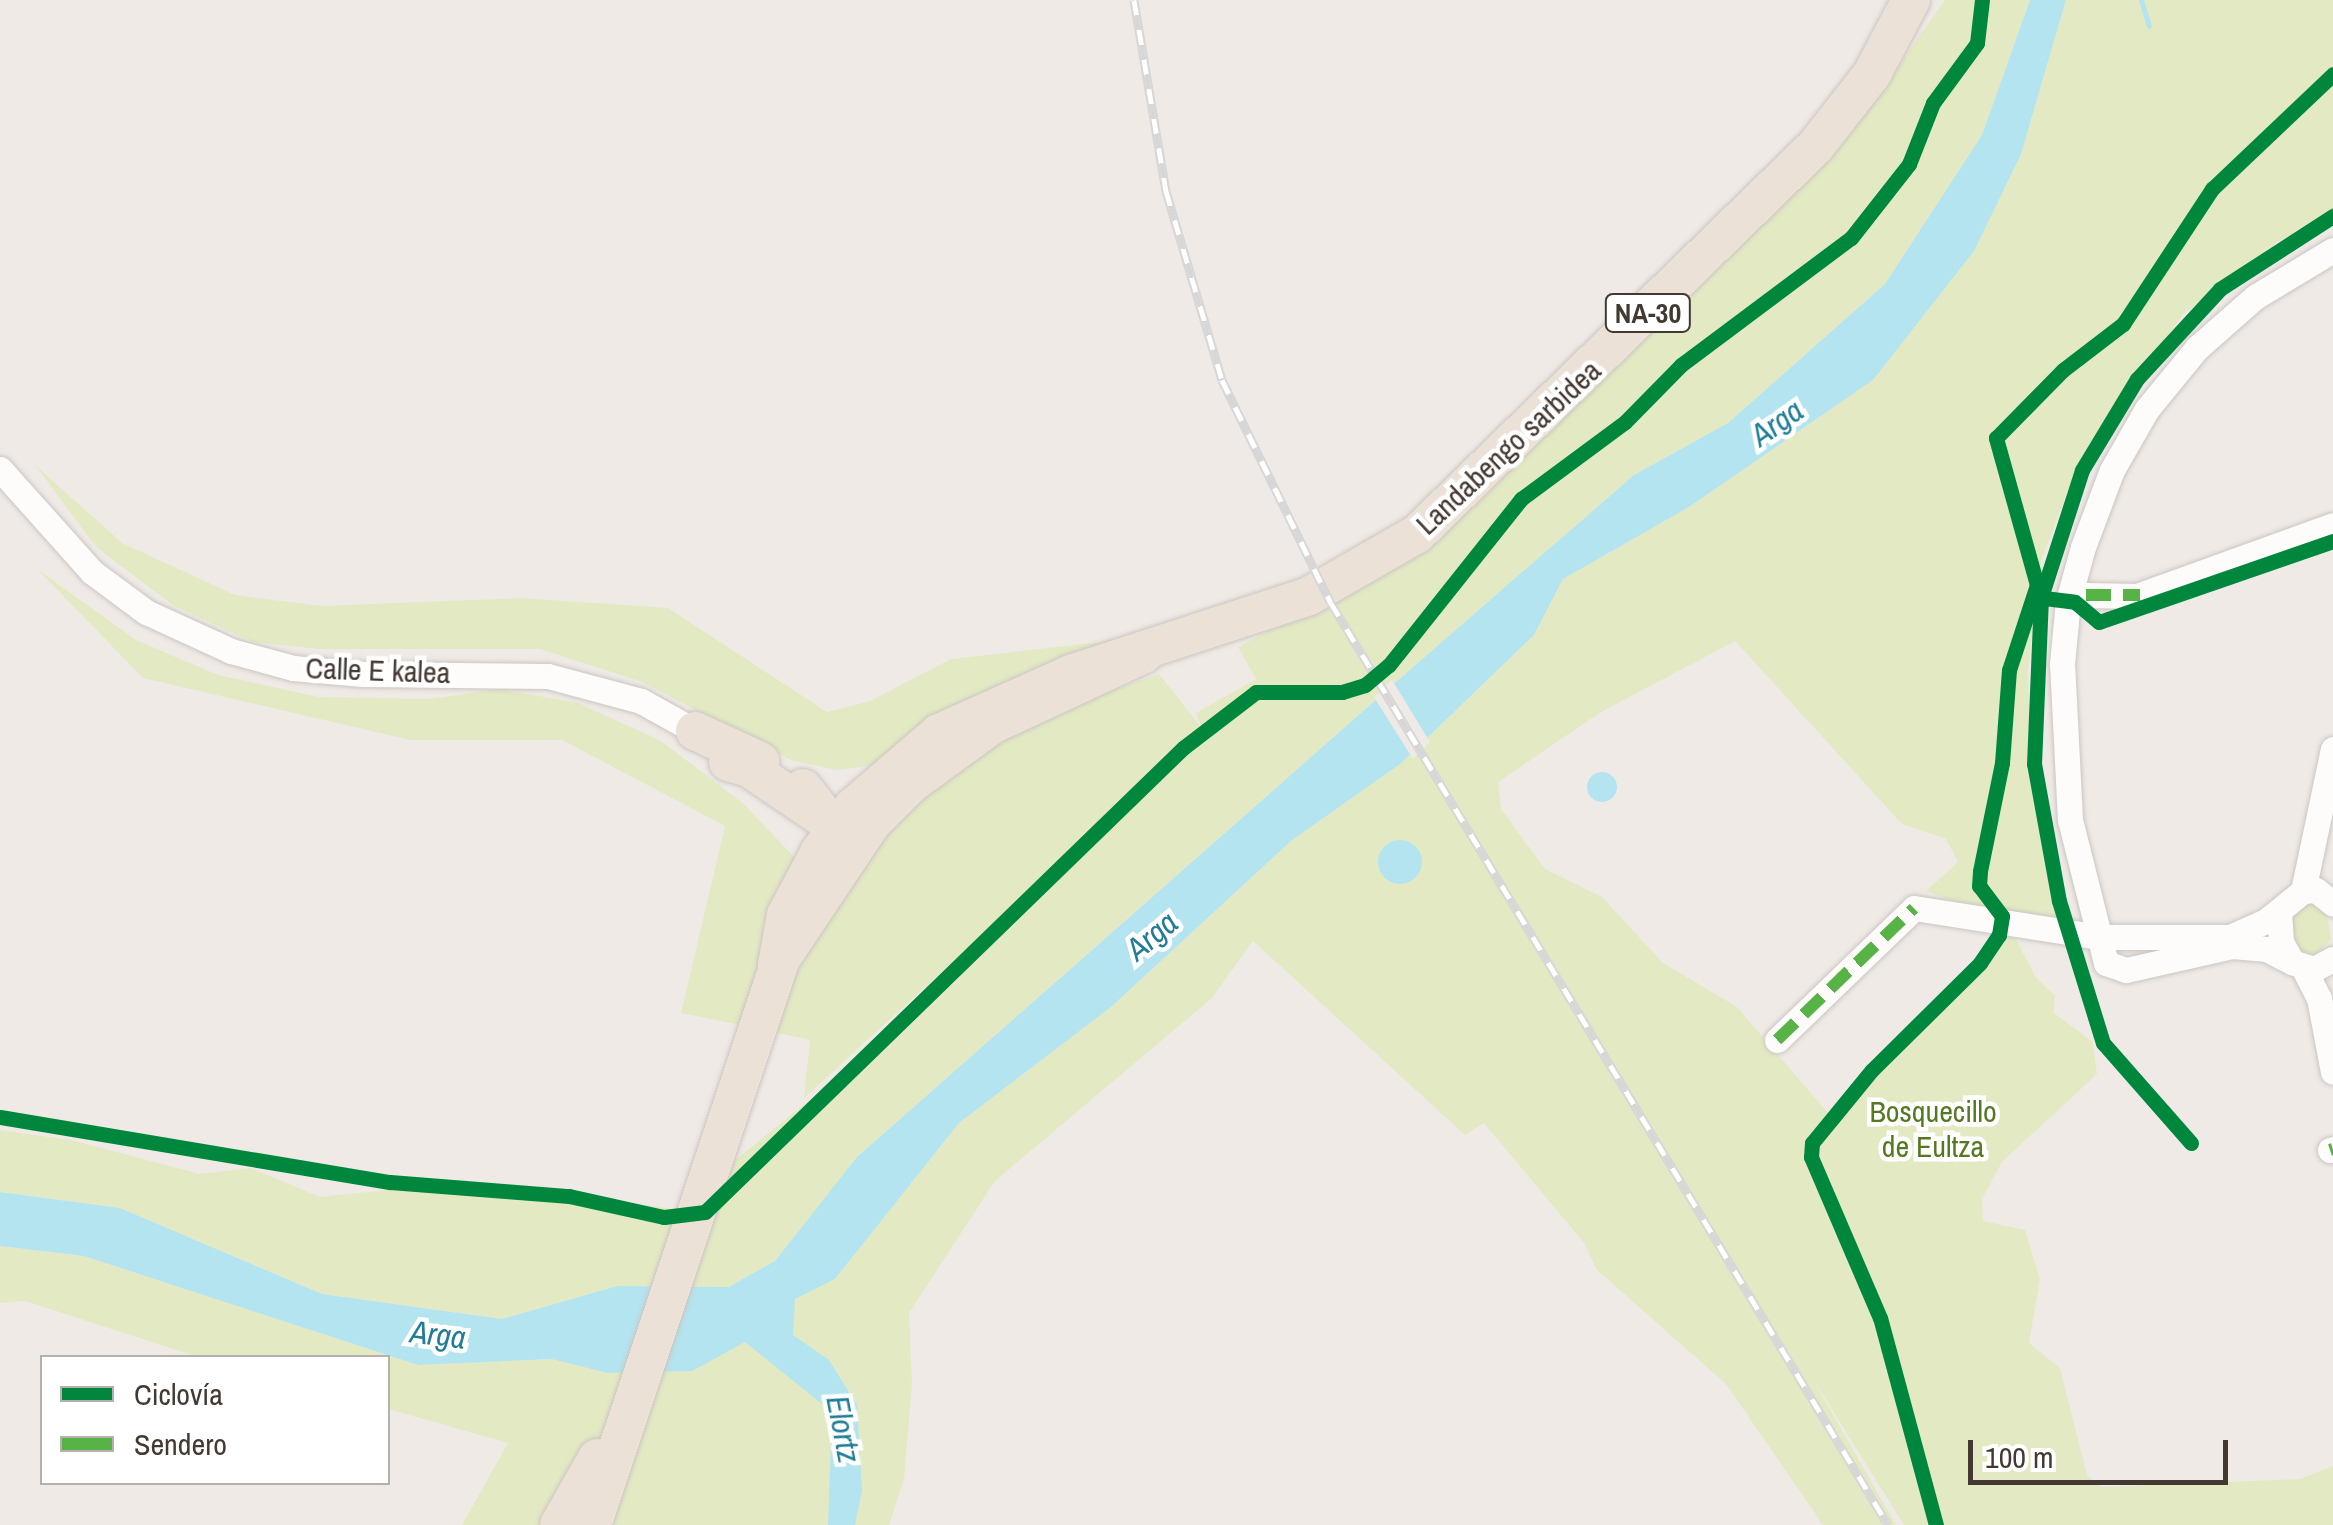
<!DOCTYPE html>
<html>
<head>
<meta charset="utf-8">
<style>
  body { margin:0 }
  #map { position:relative; width:2333px; height:1525px; overflow:hidden; background:#efeae6; font-family:"Archivo Narrow",sans-serif }
  div>[style] { position:absolute }
  .green>* { inset:0; background:#e3eac3 }
  .water>* { inset:0; background:#b3e4f0 }
  .round { border-radius:50% }
  .pier>* { inset:0; background:#efeae6 }
  .stream>* { height:5px; margin:-2.5px; padding:0 2.5px; transform-origin:2.5px; border-radius:2.5px; background:#b3e4f0 }
  .roads { filter:drop-shadow(0 0 2px #cbc6c2) drop-shadow(0 0 2px #cbc6c2) }
  .minor>* { height:25px; margin:-12.5px; padding:0 12.5px; transform-origin:12.5px; border-radius:12.5px; background:#fdfcfb }
  .highway>* { height:38px; margin:-19px; padding:0 19px; transform-origin:19px; border-radius:19px; background:#ece1d7 }
  .rail>* { height:9px; margin-top:-4.5px; transform-origin:0; background:repeating-linear-gradient(90deg,#fff 0 15px,#d8d7d7 0 30px); box-sizing:border-box; border-block:2px solid #d8d7d7 }
  .quiet>* { height:12px; margin-top:-6px; transform-origin:0; background:repeating-linear-gradient(90deg,#57b346 0 25px,transparent 0 37px) }
  .cycleway>* { height:15px; margin:-7.5px; padding:0 7.5px; transform-origin:7.5px; border-radius:7.5px; background:#00873e }
  span { translate:-50% -50%; white-space:nowrap; text-align:center; line-height:1.15; -webkit-text-stroke:9px #fff; paint-order:stroke }
  .shield-label span { padding:2px 8px; background:#fff; border:2px solid; border-radius:8px; -webkit-text-stroke-width:0 }
  .shield-label { font-size:28px; color:#443932; font-weight:700 }
  .street-label { font-size:30px; color:#443932 }
  .park-label { font-size:30px; color:#557922 }
  .water-label { font-size:32px; color:#217d96; font-style:italic }
  .legend { position:absolute; left:40px; top:1355px; width:350px; height:130px; box-sizing:border-box; background:#fff; border:2px solid #b4b0ad; margin:0; padding:12px 18px; list-style:none; font-size:30px; color:#443932 }
  .legend li { display:flex; align-items:center; gap:20px; height:50px }
  .legend b { width:50px; border:2px solid #b4b0ad }
  .scale { position:absolute; left:1968px; top:1440px; width:260px; height:45px; box-sizing:border-box; border:5px solid #443932; border-top:0; padding-left:12px; font-size:30px; line-height:35px; white-space:nowrap; color:#443932; -webkit-text-stroke:8px #fff; paint-order:stroke }
</style>
</head>
<body>
<div id="map">
  <div class="green">
    <div style="clip-path:polygon(1945px 0,2030px 0,1982px 135px,1885px 284px,1728px 423px,1634px 475px,1420px 661px,858px 1156px,775px 1261px,729px 1287px,617px 1286px,502px 1319px,322px 1294px,120px 1208px,0 1192px,0 1130px,71px 1140px,200px 1174px,251px 1168px,320px 1197px,406px 1188px,552px 1193px,675px 1209px,956px 981px,1196px 739px,804px 1098px,810px 1040px,773px 1032px,816px 926px,888px 811px,959px 759px,1078px 703px,1159px 674px,1201px 727px,1196px 713px,1256px 679px,1238px 647px,1310px 610px,1876px 97px)"></div>
    <div style="clip-path:polygon(2066px 0,2333px 0,2333px 216px,2277px 242px,2183px 314px,2075px 472px,2041px 561px,2028px 671px,2031px 779px,2060px 920px,1966px 906px,1926px 891px,1958px 862px,1946px 839px,1902px 824px,1735px 641px,1601px 712px,1498px 782px,1501px 809px,1545px 869px,1602px 897px,1663px 963px,1737px 1007px,1835px 1121px,2001px 945px,2005px 932px,2012px 932px,2035px 976px,2055px 996px,2054px 1013px,2093px 1042px,2097px 1074px,2002px 1162px,1982px 1199px,1983px 1221px,2025px 1230px,2040px 1279px,2029px 1343px,2060px 1368px,2087px 1475px,2101px 1487px,2300px 1479px,2333px 1466px,2333px 1525px,1904px 1525px,1811px 1376px,1896px 1525px,1823px 1525px,1726px 1384px,1597px 1270px,1584px 1243px,1484px 1123px,1465px 1135px,1253px 941px,1212px 998px,995px 1181px,909px 1313px,912px 1384px,904px 1479px,889px 1525px,462px 1525px,508px 1443px,388px 1409px,388px 1358px,198px 1357px,25px 1301px,0 1303px,0 1246px,84px 1256px,418px 1365px,552px 1359px,722px 1334px,835px 1279px,959px 1123px,1111px 1007px,1291px 841px,1400px 764px,1534px 635px,1563px 579px,1689px 507px,1873px 380px,2021px 154px)"></div>
    <div style="clip-path:polygon(35px 465px,122px 543px,235px 595px,321px 606px,521px 598px,668px 608px,827px 712px,870px 701px,951px 659px,1136px 638px,931px 716px,883px 764px,836px 770px,791px 760px,642px 682px,540px 649px,319px 649px,253px 642px,174px 606px,96px 547px)"></div>
    <div style="clip-path:polygon(37px 569px,136px 640px,218px 675px,319px 697px,429px 699px,500px 689px,578px 703px,661px 741px,744px 804px,796px 859px,740px 1025px,681px 1013px,725px 826px,562px 740px,410px 740px,143px 678px)"></div>
    <div style="clip-path:polygon(2308px 901px,2326px 910px,2331px 939px,2311px 960px,2292px 946px,2292px 909px)"></div>
  </div>
  <div class="water">
    <div style="clip-path:polygon(2030px 0,2066px 0,2021px 154px,1974px 251px,1873px 380px,1689px 507px,1563px 579px,1534px 635px,1400px 764px,1291px 841px,1111px 1007px,959px 1123px,835px 1279px,795px 1299px,793px 1335px,829px 1360px,857px 1405px,862px 1491px,855px 1525px,828px 1525px,832px 1412px,745px 1342px,692px 1371px,608px 1373px,552px 1359px,418px 1365px,84px 1256px,0 1246px,0 1192px,120px 1208px,322px 1294px,502px 1319px,617px 1286px,729px 1287px,775px 1261px,857px 1157px,1420px 661px,1634px 475px,1728px 423px,1885px 284px,1982px 135px)"></div>
    <div class="round" style="left:1587px;top:772px;width:30px;height:30px"></div>
    <div class="round" style="left:1378px;top:840px;width:44px;height:44px"></div>
  </div>
  <div class="pier">
    <div style="clip-path:polygon(1392px 680px,1430px 742px,1413px 759px,1374px 697px)"></div>
  </div>
  <div class="stream">
    <div style="left:2141px;top:0;width:27px;rotate:73deg"></div>
  </div>
  <div class="roads">
    <div class="minor">
      <div style="left:0;top:469px;width:138px;rotate:48.2deg"></div>
      <div style="left:92px;top:572px;width:67px;rotate:36.5deg"></div>
      <div style="left:146px;top:612px;width:94px;rotate:24.6deg"></div>
      <div style="left:231px;top:651px;width:64px;rotate:15.3deg"></div>
      <div style="left:293px;top:668px;width:70px;rotate:4.9deg"></div>
      <div style="left:363px;top:674px;width:185px;rotate:0.6deg"></div>
      <div style="left:548px;top:676px;width:96px;rotate:15deg"></div>
      <div style="left:641px;top:701px;width:62px;rotate:29.1deg"></div>
      <div style="left:2086px;top:595px;width:51px;rotate:1.1deg"></div>
      <div style="left:2137px;top:596px;width:208px;rotate:-19.9deg"></div>
      <div style="left:2303px;top:891px;width:145px;rotate:-78.1deg"></div>
      <div style="left:2279px;top:912px;width:30px;rotate:86deg"></div>
      <div style="left:2281px;top:942px;width:23px;rotate:61deg"></div>
      <div style="left:2292px;top:962px;width:23px;rotate:18deg"></div>
      <div style="left:2314px;top:969px;width:21px;rotate:-28deg"></div>
      <div style="left:2292px;top:962px;width:28px;rotate:-153deg"></div>
      <div style="left:2267px;top:949px;width:35px;rotate:-175deg"></div>
      <div style="left:2232px;top:946px;width:109px;rotate:167.2deg"></div>
      <div style="left:2126px;top:970px;width:21px;rotate:-161deg"></div>
      <div style="left:2106px;top:963px;width:147px;rotate:-104.1deg"></div>
      <div style="left:2070px;top:820px;width:156px;rotate:-92.9deg"></div>
      <div style="left:2062px;top:664px;width:63px;rotate:-84.6deg"></div>
      <div style="left:2068px;top:601px;width:56px;rotate:-74.5deg"></div>
      <div style="left:2083px;top:547px;width:82px;rotate:-69.4deg"></div>
      <div style="left:2112px;top:470px;width:70px;rotate:-60.2deg"></div>
      <div style="left:2147px;top:409px;width:79px;rotate:-50.7deg"></div>
      <div style="left:2197px;top:348px;width:77px;rotate:-41.3deg"></div>
      <div style="left:2255px;top:297px;width:91px;rotate:-31.1deg"></div>
      <div style="left:2304px;top:969px;width:33px;rotate:63deg"></div>
      <div style="left:2319px;top:998px;width:75px;rotate:79.3deg"></div>
      <div style="left:1777px;top:1040px;width:190px;rotate:-43.9deg"></div>
      <div style="left:1914px;top:908px;width:187px;rotate:8.9deg"></div>
      <div style="left:2099px;top:937px;width:131px"></div>
      <div style="left:2230px;top:937px;width:39px;rotate:-24deg"></div>
      <div style="left:2266px;top:921px;width:48px;rotate:-39deg"></div>
      <div style="left:2303px;top:891px;width:13px;rotate:-4deg"></div>
      <div style="left:2316px;top:890px;width:22px;rotate:39deg"></div>
      <div style="left:2330px;top:1150px;width:3px;rotate:-18deg"></div>
    </div>
    <div class="highway">
      <div style="left:1144px;top:654px;width:168px;rotate:155deg"></div>
      <div style="left:992px;top:725px;width:100px;rotate:143.9deg"></div>
      <div style="left:911px;top:784px;width:55px;rotate:135deg"></div>
      <div style="left:872px;top:823px;width:171px;rotate:123.8deg"></div>
      <div style="left:777px;top:965px;width:51px;rotate:-79.8deg"></div>
      <div style="left:786px;top:915px;width:72px;rotate:-62deg"></div>
      <div style="left:820px;top:851px;width:55px;rotate:-53.1deg"></div>
      <div style="left:853px;top:807px;width:113px;rotate:-40.7deg"></div>
      <div style="left:939px;top:733px;width:145px;rotate:-24.1deg"></div>
      <div style="left:1071px;top:674px;width:250px;rotate:-18.1deg"></div>
      <div style="left:1309px;top:596px;width:125px;rotate:-29.9deg"></div>
      <div style="left:1417px;top:534px;width:555px;rotate:-44.2deg"></div>
      <div style="left:1815px;top:147px;width:93px;rotate:-52deg"></div>
      <div style="left:1872px;top:74px;width:84px;rotate:-62.2deg"></div>
      <div style="left:695px;top:731px;width:72px;rotate:24.8deg"></div>
      <div style="left:728px;top:762px;width:22px;rotate:16deg"></div>
      <div style="left:749px;top:768px;width:86px;rotate:34.1deg"></div>
      <div style="left:803px;top:788px;width:41px;rotate:52deg"></div>
      <div style="left:828px;top:820px;width:19px;rotate:69deg"></div>
      <div style="left:835px;top:838px;width:18px;rotate:99deg"></div>
      <div style="left:559px;top:1525px;width:77px;rotate:-60.4deg"></div>
      <div style="left:592px;top:1525px;width:613px;rotate:-71.54deg"></div>
    </div>
  </div>
  <div class="rail">
    <div style="left:1134px;top:0;width:194px;rotate:80.5deg"></div>
    <div style="left:1166px;top:191px;width:197px;rotate:73.5deg"></div>
    <div style="left:1222px;top:380px;width:248px;rotate:64deg"></div>
    <div style="left:1331px;top:603px;width:1077px;rotate:58.86deg"></div>
  </div>
  <div class="quiet">
    <div style="left:2086px;top:595px;width:54px"></div>
    <div style="left:1777px;top:1040px;width:190px;rotate:-43.9deg"></div>
    <div style="left:2330px;top:1150px;width:3px;rotate:-18deg"></div>
  </div>
  <div class="cycleway">
    <div style="left:2036px;top:597px;width:39px;rotate:7deg"></div>
    <div style="left:2075px;top:602px;width:31px;rotate:40deg"></div>
    <div style="left:2099px;top:622px;width:248px;rotate:-19.1deg"></div>
    <div style="left:0;top:1117px;width:395px;rotate:9.5deg"></div>
    <div style="left:390px;top:1182px;width:180px;rotate:4.5deg"></div>
    <div style="left:569px;top:1196px;width:97px;rotate:12.5deg"></div>
    <div style="left:664px;top:1217px;width:41px;rotate:-7deg"></div>
    <div style="left:705px;top:1212px;width:666px;rotate:-44.15deg"></div>
    <div style="left:1183px;top:748px;width:92px;rotate:-37.5deg"></div>
    <div style="left:1256px;top:692px;width:86px"></div>
    <div style="left:1342px;top:692px;width:24px;rotate:-17deg"></div>
    <div style="left:1365px;top:685px;width:31px;rotate:-40deg"></div>
    <div style="left:1389px;top:665px;width:212px;rotate:-51.5deg"></div>
    <div style="left:1521px;top:499px;width:129px;rotate:-36.5deg"></div>
    <div style="left:1625px;top:422px;width:80px;rotate:-45.5deg"></div>
    <div style="left:1681px;top:365px;width:212px;rotate:-36.8deg"></div>
    <div style="left:1851px;top:238px;width:94px;rotate:-51.9deg"></div>
    <div style="left:1909px;top:164px;width:66px;rotate:-68.5deg"></div>
    <div style="left:1933px;top:103px;width:74px;rotate:-53.7deg"></div>
    <div style="left:1977px;top:43px;width:43px;rotate:-83.4deg"></div>
    <div style="left:2191px;top:1143px;width:133px;rotate:-131.3deg"></div>
    <div style="left:2103px;top:1043px;width:149px;rotate:-107.2deg"></div>
    <div style="left:2059px;top:901px;width:139px;rotate:-100.3deg"></div>
    <div style="left:2034px;top:764px;width:167px;rotate:-87.6deg"></div>
    <div style="left:2041px;top:597px;width:133px;rotate:-72.1deg"></div>
    <div style="left:2082px;top:470px;width:106px;rotate:-58.9deg"></div>
    <div style="left:2137px;top:379px;width:122px;rotate:-47.3deg"></div>
    <div style="left:2220px;top:289px;width:135px;rotate:-32.9deg"></div>
    <div style="left:1936px;top:1525px;width:214px;rotate:-105.1deg"></div>
    <div style="left:1880px;top:1318px;width:175px;rotate:-113.2deg"></div>
    <div style="left:1811px;top:1157px;width:14px;rotate:-86deg"></div>
    <div style="left:1812px;top:1143px;width:94px;rotate:-50.6deg"></div>
    <div style="left:1872px;top:1070px;width:152px;rotate:-44.7deg"></div>
    <div style="left:1980px;top:963px;width:34px;rotate:-56deg"></div>
    <div style="left:1999px;top:935px;width:19px;rotate:-81deg"></div>
    <div style="left:2002px;top:916px;width:38px;rotate:-127deg"></div>
    <div style="left:1979px;top:886px;width:15px;rotate:-86deg"></div>
    <div style="left:1980px;top:871px;width:110px;rotate:-78.5deg"></div>
    <div style="left:2002px;top:763px;width:93px;rotate:-85.7deg"></div>
    <div style="left:2009px;top:670px;width:89px;rotate:-71.8deg"></div>
    <div style="left:2037px;top:585px;width:153px;rotate:-105.6deg"></div>
    <div style="left:1996px;top:438px;width:95px;rotate:-45.4deg"></div>
    <div style="left:2063px;top:370px;width:76px;rotate:-37.5deg"></div>
    <div style="left:2123px;top:324px;width:162px;rotate:-56.6deg"></div>
    <div style="left:2212px;top:189px;width:167px;rotate:-43.5deg"></div>
  </div>
  <div class="shield-label">
    <span style="left:1648px;top:313px">NA-30</span>
  </div>
  <div class="street-label">
    <span style="left:1508px;top:447px;rotate:-43deg">Landabengo sarbidea</span>
    <span style="left:378px;top:670px;rotate:2deg">Calle E kalea</span>
  </div>
  <div class="park-label">
    <span style="left:1933px;top:1128px">Bosquecillo<br>de Eultza</span>
  </div>
  <div class="water-label">
    <span style="left:1777px;top:423px;rotate:-35deg">Arga</span>
    <span style="left:1152px;top:936px;rotate:-40deg">Arga</span>
    <span style="left:438px;top:1335px;rotate:7deg">Arga</span>
    <span style="left:843px;top:1429px;rotate:79deg">Elortz</span>
  </div>
  <ul class="legend">
  <li><b style="height:12px;background:#00873e"></b>Ciclovía</li>
  <li><b style="height:12px;background:#57b346"></b>Sendero</li>
  </ul>
  <div class="scale">100 m</div>
</div>
</body>
</html>
